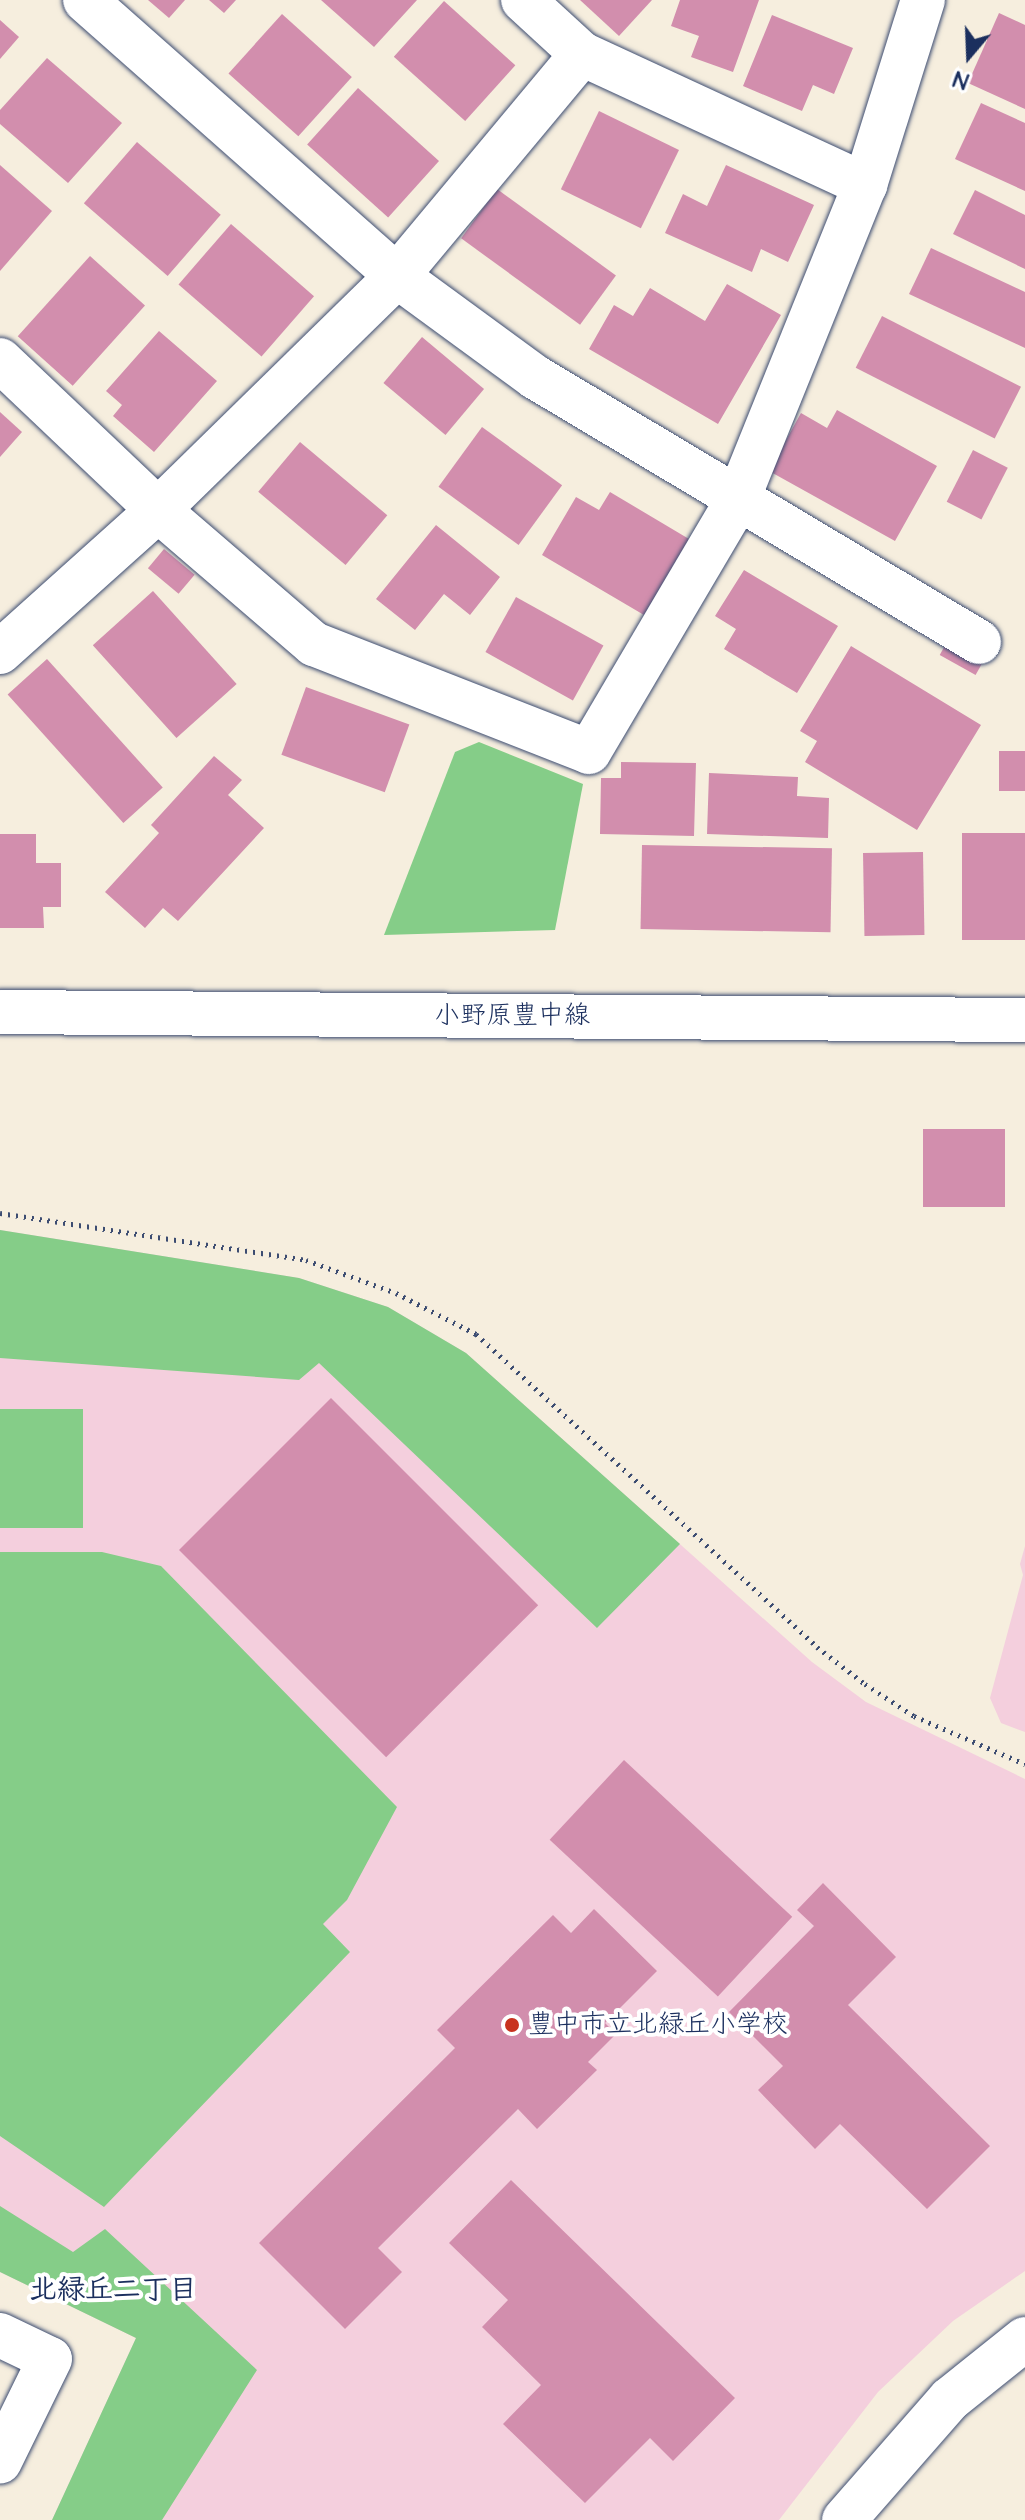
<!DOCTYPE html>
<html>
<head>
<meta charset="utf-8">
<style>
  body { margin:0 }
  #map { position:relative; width:1025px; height:2520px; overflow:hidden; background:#f6eede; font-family:"Architects Daughter","Klee One",sans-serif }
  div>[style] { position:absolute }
  .built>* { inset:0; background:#f4cfdd }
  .green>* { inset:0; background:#85cd88; transform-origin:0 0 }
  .building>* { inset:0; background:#d28ead; transform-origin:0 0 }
  .path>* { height:5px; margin-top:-2.5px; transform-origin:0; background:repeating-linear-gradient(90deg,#3c4c71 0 2px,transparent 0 8px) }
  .roads { filter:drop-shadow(0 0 2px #3c4c71) drop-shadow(0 0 2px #3c4c71) }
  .minor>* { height:44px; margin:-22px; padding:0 22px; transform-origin:22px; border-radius:22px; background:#fff }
  .tertiary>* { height:44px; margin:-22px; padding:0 22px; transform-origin:22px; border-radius:22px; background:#fff }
  .dots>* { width:22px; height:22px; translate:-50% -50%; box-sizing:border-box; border:4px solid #fff; border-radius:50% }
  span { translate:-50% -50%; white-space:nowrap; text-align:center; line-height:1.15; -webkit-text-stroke:8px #fff; paint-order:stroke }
  .street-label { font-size:26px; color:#1b2f5e }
  .poi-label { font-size:26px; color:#1b2f5e }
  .left { translate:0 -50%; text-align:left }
  .neighbourhood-label { font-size:28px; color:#1b2f5e; font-weight:700 }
  .north { position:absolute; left:929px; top:16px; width:80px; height:80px; -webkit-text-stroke:6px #fff; paint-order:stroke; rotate:199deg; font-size:22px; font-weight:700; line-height:32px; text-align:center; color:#1b2f5e }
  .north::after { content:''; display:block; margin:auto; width:28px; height:36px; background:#1b2f5e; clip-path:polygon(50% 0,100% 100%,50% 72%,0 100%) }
</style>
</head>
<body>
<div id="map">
  <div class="built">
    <div style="clip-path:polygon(0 1230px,299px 1278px,388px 1307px,466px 1353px,812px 1662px,866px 1702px,1025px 1779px,1025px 2271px,953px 2321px,878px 2392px,779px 2520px,52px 2520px,136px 2338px,0 2272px)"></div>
    <div style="clip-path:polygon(1025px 1546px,1025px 1732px,1001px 1723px,990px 1698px,1023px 1575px,1020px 1564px)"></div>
  </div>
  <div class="green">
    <div style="clip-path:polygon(479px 742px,583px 784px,555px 930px,384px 935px,455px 752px)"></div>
    <div style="clip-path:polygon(0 1230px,299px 1278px,388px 1307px,466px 1353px,680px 1544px,597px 1628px,319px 1363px,299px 1380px,0 1358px)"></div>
    <div style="left:0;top:1409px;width:83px;height:119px"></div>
    <div style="clip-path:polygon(0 1552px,102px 1552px,161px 1566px,397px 1807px,347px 1900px,323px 1924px,350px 1952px,104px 2207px,0 2136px)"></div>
    <div style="clip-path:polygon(0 2206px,73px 2252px,105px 2229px,257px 2370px,162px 2520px,52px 2520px,136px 2338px,0 2272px)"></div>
  </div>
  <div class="building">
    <div style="clip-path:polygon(148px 0,185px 0,169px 18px)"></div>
    <div style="clip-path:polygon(209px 0,236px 0,224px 13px)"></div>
    <div style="clip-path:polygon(321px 0,417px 0,374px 47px)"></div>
    <div style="clip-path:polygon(580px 0,652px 0,619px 36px)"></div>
    <div style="clip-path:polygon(680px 0,759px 0,733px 72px,691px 57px,699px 36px,671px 26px)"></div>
    <div style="left:444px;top:1px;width:96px;height:75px;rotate:42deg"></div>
    <div style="clip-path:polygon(999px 13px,1025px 25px,1025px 109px,968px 83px)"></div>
    <div style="left:282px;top:14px;width:94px;height:80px;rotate:42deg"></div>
    <div style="clip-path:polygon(772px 15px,853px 48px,834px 94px,813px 85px,802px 111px,743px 86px)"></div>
    <div style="clip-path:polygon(0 20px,19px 37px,0 59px)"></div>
    <div style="clip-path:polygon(47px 58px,122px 123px,68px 183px,0 124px,0 110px)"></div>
    <div style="left:358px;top:88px;width:109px;height:76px;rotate:42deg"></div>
    <div style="clip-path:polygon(981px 103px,1025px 123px,1025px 191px,955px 159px)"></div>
    <div style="left:599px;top:111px;width:89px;height:87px;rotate:26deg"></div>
    <div style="left:137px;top:142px;width:111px;height:81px;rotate:41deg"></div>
    <div style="clip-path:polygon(0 165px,52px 211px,0 271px)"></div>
    <div style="clip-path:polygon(726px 165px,814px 205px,788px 262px,761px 249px,752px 272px,665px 233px,683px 194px,707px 206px)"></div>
    <div style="left:497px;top:189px;width:147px;height:61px;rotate:36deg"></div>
    <div style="clip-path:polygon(975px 190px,1025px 215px,1025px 269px,953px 234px)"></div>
    <div style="left:231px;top:224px;width:110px;height:80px;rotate:41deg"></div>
    <div style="clip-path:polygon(931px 248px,1025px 292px,1025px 348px,909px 294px)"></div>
    <div style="left:90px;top:256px;width:74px;height:108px;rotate:42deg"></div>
    <div style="clip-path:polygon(727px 284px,781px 315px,718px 424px,589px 349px,614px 305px,633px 316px,650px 288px,705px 321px)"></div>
    <div style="left:882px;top:316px;width:156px;height:58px;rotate:27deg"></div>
    <div style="clip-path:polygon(159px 331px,217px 381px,154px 452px,113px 416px,122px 405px,106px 391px)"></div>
    <div style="left:422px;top:337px;width:81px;height:60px;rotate:40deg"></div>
    <div style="clip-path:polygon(837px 410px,937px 466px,895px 541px,769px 471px,801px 413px,827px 428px)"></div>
    <div style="clip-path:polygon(0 412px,22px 432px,0 457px)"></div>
    <div style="left:482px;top:427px;width:99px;height:74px;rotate:36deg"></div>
    <div style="left:300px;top:442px;width:114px;height:65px;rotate:40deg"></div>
    <div style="left:973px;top:450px;width:39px;height:58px;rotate:27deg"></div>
    <div style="clip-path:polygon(610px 492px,689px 539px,644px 615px,542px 555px,576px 497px,599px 510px)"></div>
    <div style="clip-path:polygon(436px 525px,500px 577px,470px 615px,444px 594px,415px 630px,376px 599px)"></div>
    <div style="left:164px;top:549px;width:40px;height:25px;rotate:40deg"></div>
    <div style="clip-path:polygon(744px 570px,838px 626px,797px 693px,724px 649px,736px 629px,715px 616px)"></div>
    <div style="left:153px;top:591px;width:125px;height:81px;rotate:48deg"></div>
    <div style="left:516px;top:597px;width:100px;height:63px;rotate:29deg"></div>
    <div style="left:947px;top:642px;width:41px;height:15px;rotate:29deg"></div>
    <div style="clip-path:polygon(851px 646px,981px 725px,917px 830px,805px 762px,817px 741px,800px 731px)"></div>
    <div style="left:47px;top:659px;width:173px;height:53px;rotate:48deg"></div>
    <div style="left:306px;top:687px;width:110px;height:72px;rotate:20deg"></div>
    <div style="left:1025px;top:751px;width:40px;height:26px;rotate:90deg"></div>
    <div style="clip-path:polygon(214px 756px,242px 780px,228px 795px,264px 828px,178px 921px,163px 908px,145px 928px,105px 892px,159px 833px,151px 825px)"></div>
    <div style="clip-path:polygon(621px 762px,696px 763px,694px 836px,600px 834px,601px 778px,621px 778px)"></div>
    <div style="clip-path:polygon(709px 773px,798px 777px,797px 796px,829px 798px,828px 838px,707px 834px)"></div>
    <div style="left:1025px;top:833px;width:107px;height:63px;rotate:90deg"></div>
    <div style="clip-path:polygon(0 834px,36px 834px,36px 863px,61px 863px,61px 907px,43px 907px,44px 928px,0 928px)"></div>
    <div style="left:642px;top:845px;width:190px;height:84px;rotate:1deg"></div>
    <div style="left:923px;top:852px;width:83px;height:60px;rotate:89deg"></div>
    <div style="left:923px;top:1129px;width:82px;height:78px"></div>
    <div style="left:331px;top:1398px;width:293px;height:215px;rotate:45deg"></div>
    <div style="left:624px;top:1760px;width:230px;height:109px;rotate:43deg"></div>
    <div style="clip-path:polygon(823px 1883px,896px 1957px,848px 2005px,990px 2146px,927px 2209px,840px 2124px,815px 2149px,758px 2090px,783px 2066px,729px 2012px,814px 1926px,797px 1910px)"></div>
    <div style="clip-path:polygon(594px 1909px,657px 1971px,605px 2023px,616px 2034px,588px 2062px,597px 2070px,537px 2129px,518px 2109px,378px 2248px,402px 2272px,345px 2329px,259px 2243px,455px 2048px,437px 2030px,553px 1915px,571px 1933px)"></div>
    <div style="clip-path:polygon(511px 2180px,735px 2398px,673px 2461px,650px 2438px,585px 2503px,503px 2424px,541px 2385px,482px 2327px,508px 2300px,449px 2243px)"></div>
  </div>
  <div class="path">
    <div style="left:0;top:1213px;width:310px;rotate:8.7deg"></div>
    <div style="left:306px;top:1260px;width:96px;rotate:20.1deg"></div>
    <div style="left:396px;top:1293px;width:90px;rotate:27.1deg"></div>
    <div style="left:476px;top:1334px;width:463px;rotate:42.5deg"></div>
    <div style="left:817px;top:1647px;width:61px;rotate:37.6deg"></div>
    <div style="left:865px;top:1684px;width:59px;rotate:33.1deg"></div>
    <div style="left:914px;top:1716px;width:121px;rotate:23.4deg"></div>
  </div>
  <div class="roads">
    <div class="minor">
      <div style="left:85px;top:0;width:417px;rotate:41.5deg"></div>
      <div style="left:397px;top:276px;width:171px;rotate:36.2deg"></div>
      <div style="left:535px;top:377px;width:517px;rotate:30.83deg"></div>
      <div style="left:523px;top:0;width:80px;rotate:42.5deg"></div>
      <div style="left:0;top:360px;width:218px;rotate:43.5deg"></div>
      <div style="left:158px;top:510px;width:206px;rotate:40.7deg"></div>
      <div style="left:314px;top:644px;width:295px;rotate:21.4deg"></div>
      <div style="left:589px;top:752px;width:294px;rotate:-59.5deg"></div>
      <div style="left:738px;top:499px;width:339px;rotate:-68deg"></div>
      <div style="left:865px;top:185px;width:194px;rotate:-72.6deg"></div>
      <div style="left:0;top:652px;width:212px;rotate:-41.9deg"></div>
      <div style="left:158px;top:510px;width:334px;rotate:-44.4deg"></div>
      <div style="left:397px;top:276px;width:289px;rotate:-50.2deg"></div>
      <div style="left:582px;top:54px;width:312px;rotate:24.8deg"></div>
      <div style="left:0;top:2335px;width:55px;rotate:25.6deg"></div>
      <div style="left:50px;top:2359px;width:114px;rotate:116.1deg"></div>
    </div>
    <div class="tertiary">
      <div style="left:0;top:1012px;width:1025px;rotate:0.45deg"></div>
      <div style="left:844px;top:2520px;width:161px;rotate:-48.8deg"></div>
      <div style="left:950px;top:2399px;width:96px;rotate:-38.7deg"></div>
    </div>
  </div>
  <div class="dots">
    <div style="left:512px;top:2025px;background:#c8321e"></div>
  </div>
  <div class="street-label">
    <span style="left:512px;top:1016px">小野原豊中線</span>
  </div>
  <div class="poi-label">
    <span class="left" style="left:528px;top:2025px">豊中市立北緑丘小学校</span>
  </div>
  <div class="neighbourhood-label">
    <span style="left:113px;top:2290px">北緑丘二丁目</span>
  </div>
  <div class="north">N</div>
</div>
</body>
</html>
